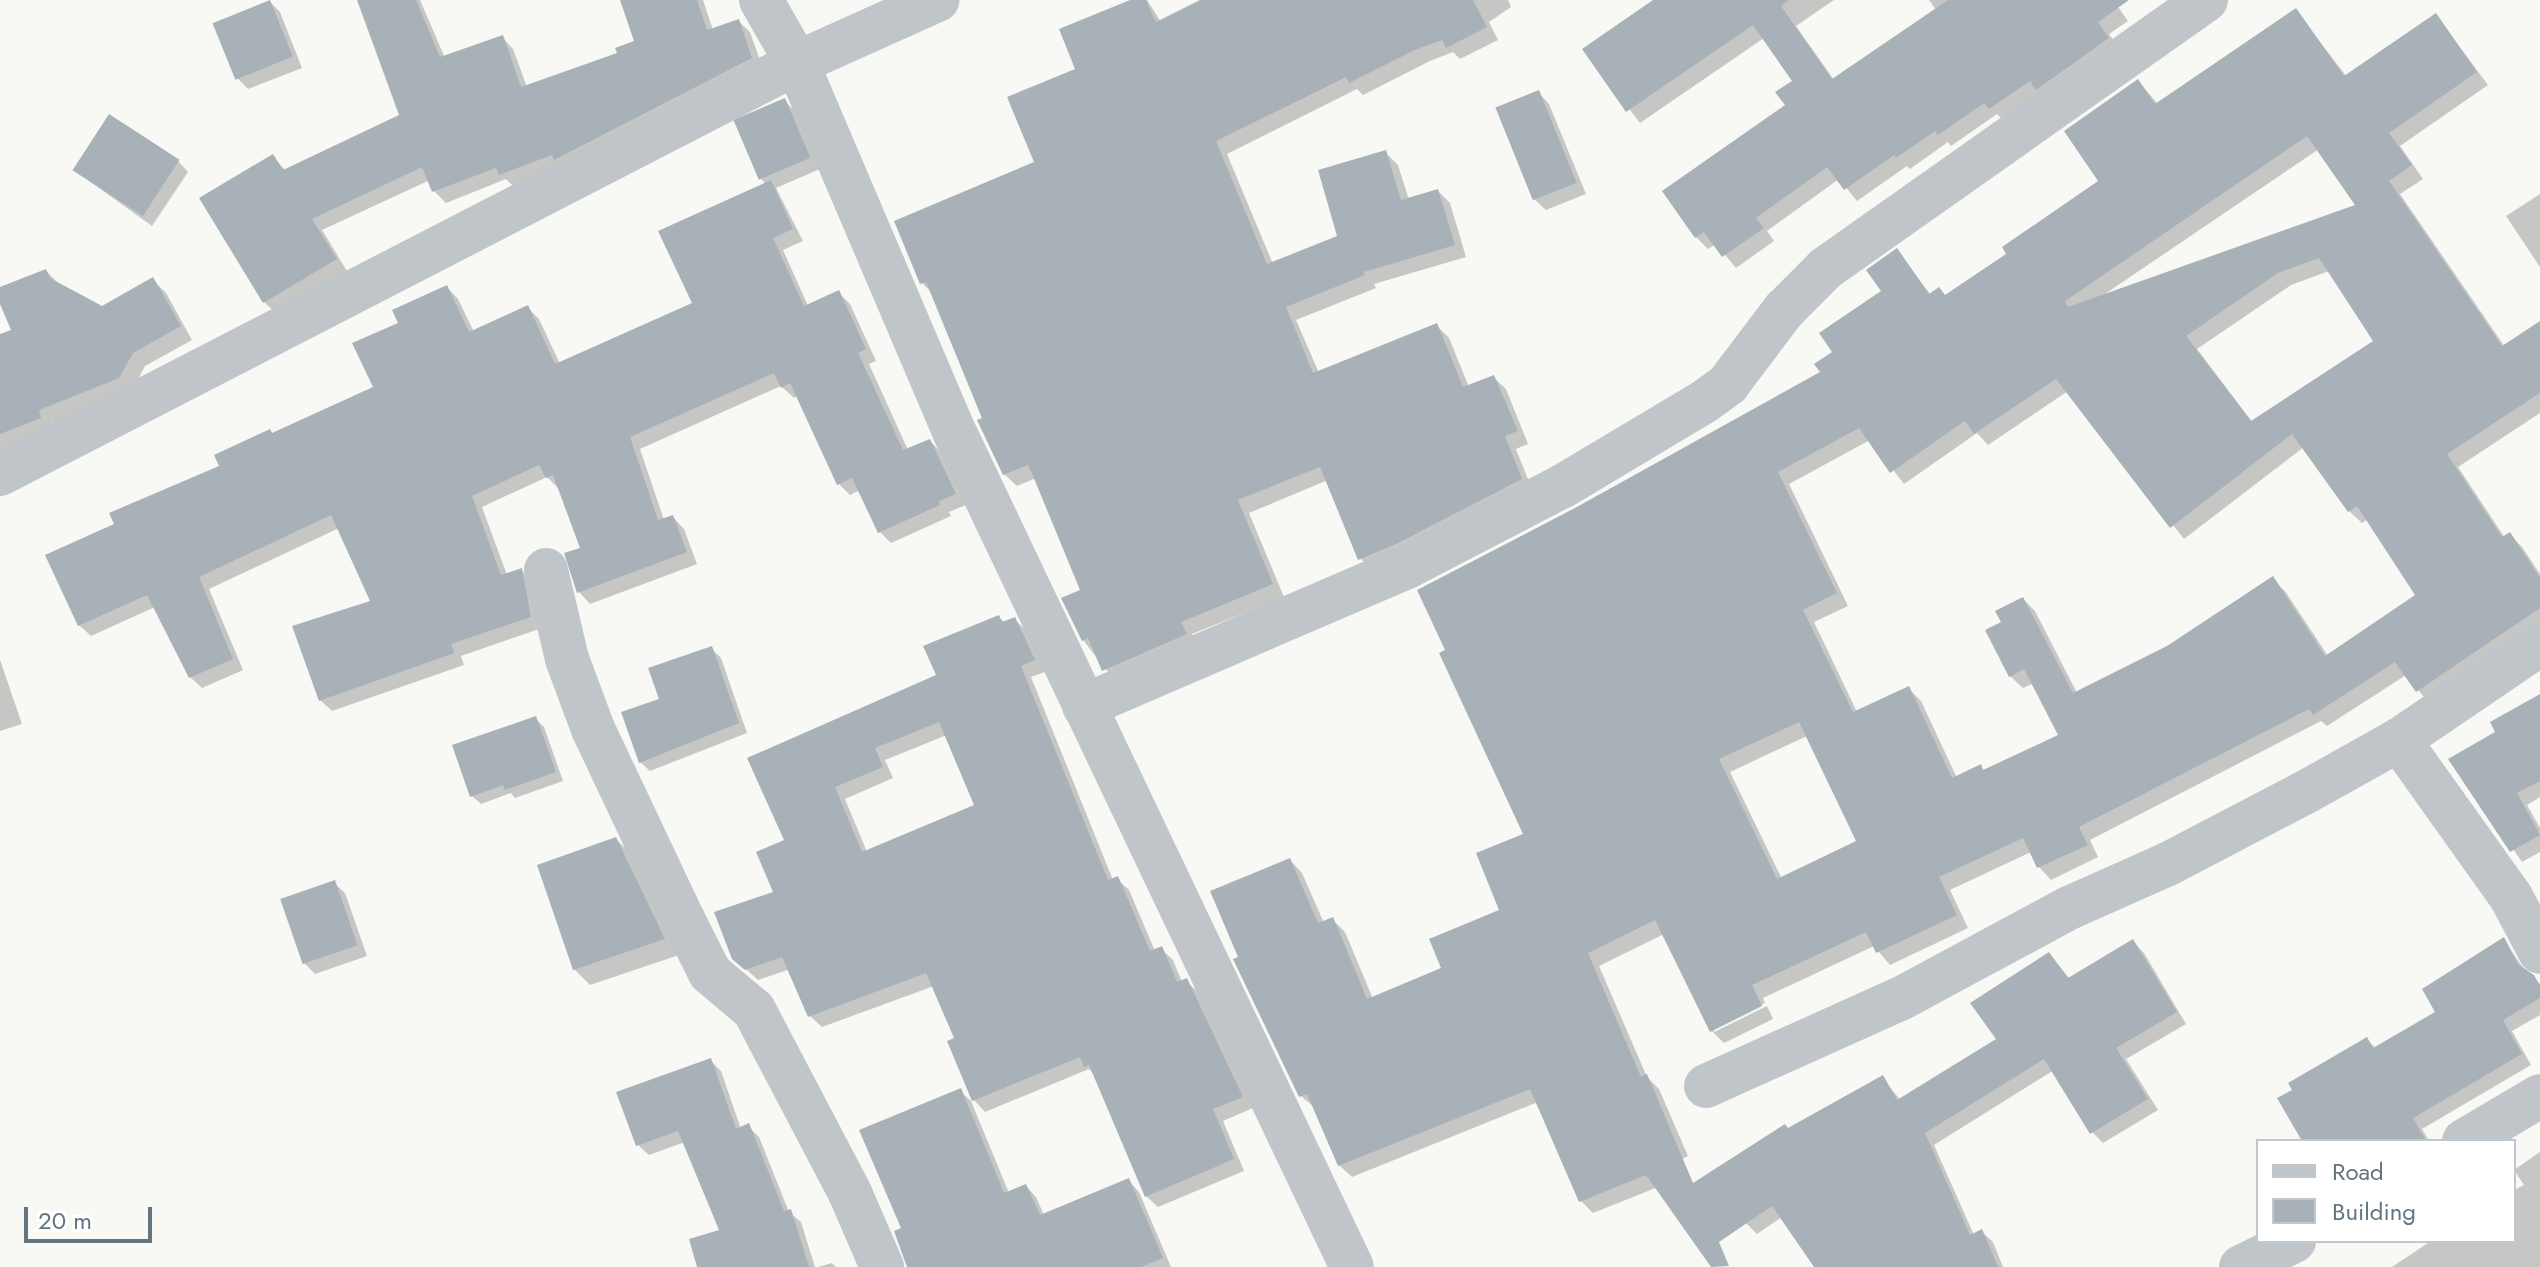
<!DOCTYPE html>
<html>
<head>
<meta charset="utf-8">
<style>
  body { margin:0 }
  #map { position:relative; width:2540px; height:1267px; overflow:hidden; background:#f8f8f5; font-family:Jost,sans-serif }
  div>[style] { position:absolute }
  .shadow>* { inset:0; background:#0003 }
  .building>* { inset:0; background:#a8b1b7; transform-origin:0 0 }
  .minor>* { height:44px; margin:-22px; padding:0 22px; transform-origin:22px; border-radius:22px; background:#c0c5c9 }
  span { translate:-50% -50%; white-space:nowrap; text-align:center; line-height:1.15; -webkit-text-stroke:8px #fff; paint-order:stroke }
  .legend { position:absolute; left:2256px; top:1139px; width:260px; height:104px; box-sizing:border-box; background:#fff; border:2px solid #c0c8cd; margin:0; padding:10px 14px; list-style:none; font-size:24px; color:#627581 }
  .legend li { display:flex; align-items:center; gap:16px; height:40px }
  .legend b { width:40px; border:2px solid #c0c8cd }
  .scale { position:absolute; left:24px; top:1207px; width:128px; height:36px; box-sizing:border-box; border:4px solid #627581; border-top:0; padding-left:10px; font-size:24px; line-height:28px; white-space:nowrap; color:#627581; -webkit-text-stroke:6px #fff; paint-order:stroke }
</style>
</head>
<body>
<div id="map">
  <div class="shadow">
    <div style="clip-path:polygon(358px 0,420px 0,445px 58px,502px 37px,513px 49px,527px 87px,620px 54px,636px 43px,623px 0,703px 0,713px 30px,738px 21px,750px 32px,763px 69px,563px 166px,512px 185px,506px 179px,446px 203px,434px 191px,430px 180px,322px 230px,347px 271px,276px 313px,264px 302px,273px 157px,286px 171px,402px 116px)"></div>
    <div style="clip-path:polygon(1135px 0,1147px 0,1161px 22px,1205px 0,1508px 0,1511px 7px,1489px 22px,1498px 40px,1460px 59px,1453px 52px,1430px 61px,1363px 95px,1357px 89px,1227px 154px,1273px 264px,1340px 237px,1386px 153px,1398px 165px,1409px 200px,1438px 191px,1450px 203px,1466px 257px,1374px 284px,1376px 288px,1296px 320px,1319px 373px,1436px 325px,1449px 338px,1469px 387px,1493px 377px,1506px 389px,1528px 444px,1516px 449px,1533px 492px,1372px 571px,1360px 558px,1328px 480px,1249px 513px,1284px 597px,1192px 634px,1198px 647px,1116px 682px,1083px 640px,1083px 591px,1036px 478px,1017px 486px,1004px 474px,933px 294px,922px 283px,1037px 164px,1077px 70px)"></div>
    <div style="clip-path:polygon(1657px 0,1834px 0,1796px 26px,1834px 80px,1936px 10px,1929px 0,2113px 0,2128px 21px,2109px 34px,2120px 50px,2003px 120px,1997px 114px,1951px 146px,1948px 142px,1910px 169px,1907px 166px,1857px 201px,1839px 179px,1767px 231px,1774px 241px,1736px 268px,1716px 244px,1708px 249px,1696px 237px,1787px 106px,1794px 82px,1764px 38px,1640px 123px,1585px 50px)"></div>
    <div style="clip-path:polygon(269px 1px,280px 12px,302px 68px,248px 89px,237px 78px)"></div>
    <div style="clip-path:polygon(evenodd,2296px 11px,2347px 77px,2436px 15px,2488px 85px,2400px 146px,2423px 179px,2400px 194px,2505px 347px,2540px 324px,2540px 413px,2458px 467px,2505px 538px,2510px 535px,2522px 547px,2540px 574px,2540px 629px,2429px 703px,2406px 675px,2327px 726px,2321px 721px,2090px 840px,2098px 857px,2051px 880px,2039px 867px,2031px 852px,1950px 890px,1968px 928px,1890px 965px,1874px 946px,1763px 998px,1765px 1003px,1714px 1028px,1714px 1032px,1767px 1006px,1773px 1019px,1724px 1043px,1712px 1031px,1664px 934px,1599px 966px,1647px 1077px,1659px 1089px,1688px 1156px,1661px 1170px,1668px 1183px,1593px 1213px,1581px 1201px,1538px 1102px,1352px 1177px,1339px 1165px,1315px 1108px,1301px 1096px,1241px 958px,1290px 860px,1302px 873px,1324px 923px,1332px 919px,1345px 932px,1373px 999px,1444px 969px,1502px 911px,1526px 835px,1448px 651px,1576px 510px,1823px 373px,1835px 352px,1884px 292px,1897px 251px,1931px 295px,1946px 297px,2009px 254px,2100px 182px,2138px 81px,2158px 104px,2296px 11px,2319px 149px,2359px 206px,2102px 296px,2319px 149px,2296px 11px,2329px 271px,2376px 341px,2253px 423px,2197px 349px,2291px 285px,2329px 271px,2296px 11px,2068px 391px,2184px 539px,2304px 447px,2349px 511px,2362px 523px,2368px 519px,2418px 596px,2328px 656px,2285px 591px,2272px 579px,2168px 647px,2077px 693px,2035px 611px,2023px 599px,2003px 623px,2010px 676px,2023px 688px,2034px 683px,2060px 735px,1985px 772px,1980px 767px,1957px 778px,1921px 701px,1908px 688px,1857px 712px,1814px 622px,1848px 606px,1789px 484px,1870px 440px,1904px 484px,1977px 433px,1988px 445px,2068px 391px,2296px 11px,1807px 736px,1859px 842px,1782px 879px,1730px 772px,1807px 736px)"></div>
    <div style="clip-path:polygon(1539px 93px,1549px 104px,1586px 194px,1546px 210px,1535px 200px)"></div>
    <div style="clip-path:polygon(784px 100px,795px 111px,820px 169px,776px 188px,803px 241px,783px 250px,808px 306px,838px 292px,850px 304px,876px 361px,869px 364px,908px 450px,930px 441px,942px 453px,966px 505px,949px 512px,951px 516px,891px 543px,880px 532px,860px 490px,850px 495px,838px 483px,798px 396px,794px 398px,781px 386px,640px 449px,664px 520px,673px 517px,684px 529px,697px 564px,590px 604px,579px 592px,582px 549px,559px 489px,547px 477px,482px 507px,507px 575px,521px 570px,533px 582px,542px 628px,461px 656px,464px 665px,332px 711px,320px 700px,373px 602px,339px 528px,209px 589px,243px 670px,202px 688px,190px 677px,155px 607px,91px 636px,79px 625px,117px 525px,273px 435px,375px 388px,401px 324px,447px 287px,458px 299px,474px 332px,528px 308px,539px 319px,560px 364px,694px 304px,766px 184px,761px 179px)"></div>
    <div style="clip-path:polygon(178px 161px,188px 172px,152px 226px,74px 170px)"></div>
    <div style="clip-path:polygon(2540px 194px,2540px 267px,2506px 216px)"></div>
    <div style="clip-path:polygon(46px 271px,59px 284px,102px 308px,153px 280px,166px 293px,192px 340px,145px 366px,132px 391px,50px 423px,53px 431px,0 452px,0 337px,13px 331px,0 290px)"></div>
    <div style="clip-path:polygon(evenodd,999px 617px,1005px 623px,1014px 619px,1026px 630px,1045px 672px,1031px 677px,1113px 880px,1117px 879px,1129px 890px,1155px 951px,1161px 949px,1173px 960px,1182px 982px,1186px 981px,1198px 992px,1253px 1108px,1223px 1121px,1244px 1171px,1158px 1207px,1146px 1196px,1096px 1076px,1089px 1069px,985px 1112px,974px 1100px,949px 1042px,956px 1039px,934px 986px,822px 1027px,810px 1016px,790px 969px,758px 980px,734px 958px,775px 893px,786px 842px,750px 759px,938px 676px,999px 617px,947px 735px,977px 806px,867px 852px,845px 799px,893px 778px,885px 760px,947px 735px)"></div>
    <div style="clip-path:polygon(711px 648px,721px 658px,747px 733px,650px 771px,640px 762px,662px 700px)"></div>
    <div style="clip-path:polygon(0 660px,22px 724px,0 731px)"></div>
    <div style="clip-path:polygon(2540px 709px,2540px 797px,2527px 805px,2540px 828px,2540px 852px,2522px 862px,2451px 760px)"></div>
    <div style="clip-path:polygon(535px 718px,544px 727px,563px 781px,515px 798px,511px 793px,481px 804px,472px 796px)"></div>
    <div style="clip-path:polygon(616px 839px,632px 855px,679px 955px,590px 985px,574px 969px)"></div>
    <div style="clip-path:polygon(334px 883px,345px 893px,367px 956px,315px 974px,304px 963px)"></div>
    <div style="clip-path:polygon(2503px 939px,2526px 972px,2540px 984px,2540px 1015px,2512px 1031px,2531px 1065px,2422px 1129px,2429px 1141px,2305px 1141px,2367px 1040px,2376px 1048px,2438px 1013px)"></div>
    <div style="clip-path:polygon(2133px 942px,2144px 953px,2186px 1024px,2126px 1059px,2158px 1110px,2103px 1143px,2092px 1132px,2054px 1070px,1934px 1145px,1974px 1235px,1982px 1232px,1993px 1242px,2003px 1267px,1816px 1267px,1782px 1217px,1757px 1234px,1746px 1223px,1788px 1130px,1883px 1078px,1901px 1101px,1999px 1040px,2049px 954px,2070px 979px)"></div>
    <div style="clip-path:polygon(710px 1060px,721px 1071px,741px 1129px,748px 1126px,759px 1137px,789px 1212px,801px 1222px,815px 1267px,699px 1267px,722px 1232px,685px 1142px,649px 1155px,638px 1145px)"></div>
    <div style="clip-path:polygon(960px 1091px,971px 1101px,1009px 1193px,1026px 1186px,1036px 1197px,1044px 1215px,1129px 1181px,1139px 1192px,1171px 1267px,909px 1267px,904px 1229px)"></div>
    <div style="clip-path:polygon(2540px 1152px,2540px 1267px,2392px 1267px,2431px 1241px,2514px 1241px,2514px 1190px,2524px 1185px,2514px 1170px)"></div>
    <div style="clip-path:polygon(832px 1263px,836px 1267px,818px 1267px)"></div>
  </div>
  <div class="building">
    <div style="left:270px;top:0;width:61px;height:62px;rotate:68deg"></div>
    <div style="clip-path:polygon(357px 0,416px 0,440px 57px,503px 35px,521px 87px,617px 53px,615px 48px,634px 41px,620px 0,697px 0,707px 30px,739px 19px,752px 58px,554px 160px,552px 155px,499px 175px,496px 168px,432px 192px,422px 167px,312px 219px,337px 259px,263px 303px,199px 198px,273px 154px,283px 170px,399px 115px)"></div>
    <div style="clip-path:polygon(1130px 0,1146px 0,1156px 22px,1200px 0,1473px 0,1487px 27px,1446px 48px,1442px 40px,1417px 49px,1349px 83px,1346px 77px,1216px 141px,1267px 264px,1337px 236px,1318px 170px,1386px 150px,1401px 200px,1438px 189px,1455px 245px,1364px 272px,1365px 275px,1286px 307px,1313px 373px,1437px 323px,1463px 387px,1494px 375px,1518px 431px,1505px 436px,1522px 479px,1398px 543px,1358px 560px,1320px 467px,1238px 500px,1273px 584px,1181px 622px,1187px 634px,1102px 671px,1088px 638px,1082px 641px,1061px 598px,1080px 590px,1033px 476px,1028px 465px,1003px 475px,977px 420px,982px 418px,926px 282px,920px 284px,894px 221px,1034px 162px,1007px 97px,1075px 69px,1059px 29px)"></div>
    <div style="clip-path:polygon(1653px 0,1789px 0,1781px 6px,1832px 79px,1948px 0,2129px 0,2098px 22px,2109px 38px,2036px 90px,2030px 81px,1989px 109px,1984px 103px,1938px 135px,1935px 131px,1896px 158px,1894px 155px,1844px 190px,1827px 167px,1756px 218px,1764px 228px,1722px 257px,1704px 232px,1695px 238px,1662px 191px,1785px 105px,1775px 92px,1792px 81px,1753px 25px,1626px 112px,1582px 49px)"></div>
    <div style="clip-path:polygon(evenodd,2296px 8px,2344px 76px,2436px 13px,2477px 72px,2389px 133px,2412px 165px,2389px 181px,2502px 346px,2540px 321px,2540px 393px,2447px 454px,2502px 537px,2510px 532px,2540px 578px,2540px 608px,2416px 692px,2395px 662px,2313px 715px,2309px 709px,2079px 827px,2088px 845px,2037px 868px,2023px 838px,1939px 877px,1957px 915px,1876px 953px,1866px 932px,1752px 985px,1762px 1006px,1710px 1032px,1655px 920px,1588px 953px,1641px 1077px,1647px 1074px,1693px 1183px,1785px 1124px,1788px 1128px,1883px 1075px,1897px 1100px,1996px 1039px,1970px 1003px,2049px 952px,2068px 978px,2133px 939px,2177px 1012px,2116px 1048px,2148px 1099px,2090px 1134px,2044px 1059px,1925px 1133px,1970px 1235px,1982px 1229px,1998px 1267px,1814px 1267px,1772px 1206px,1719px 1242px,1729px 1266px,1711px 1267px,1646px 1175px,1579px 1202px,1530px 1089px,1338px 1166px,1307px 1094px,1299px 1097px,1233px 959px,1238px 957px,1210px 891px,1290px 858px,1318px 923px,1333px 917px,1367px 999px,1441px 968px,1429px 939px,1499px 910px,1476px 853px,1523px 834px,1439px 653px,1445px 650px,1417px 590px,1575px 508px,1820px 372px,1814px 364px,1832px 352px,1819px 333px,1881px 291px,1866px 270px,1897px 248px,1929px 294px,1939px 287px,1945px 295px,2006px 254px,2002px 247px,2098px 181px,2064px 131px,2138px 79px,2155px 104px,2296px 8px,2307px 136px,2355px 205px,2068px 307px,2065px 301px,2307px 136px,2296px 8px,2319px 258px,2373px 341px,2251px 421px,2186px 336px,2278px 273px,2319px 258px,2296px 8px,2056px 379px,2170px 528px,2292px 434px,2348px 512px,2357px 506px,2415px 595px,2325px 656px,2273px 576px,2167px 646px,2073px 693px,2023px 597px,1995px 611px,2001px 622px,1985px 630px,2009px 677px,2024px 669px,2058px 735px,1983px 770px,1981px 764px,1952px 778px,1909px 686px,1853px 712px,1803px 610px,1837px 593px,1778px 472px,1859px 428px,1890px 473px,1965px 421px,1974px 434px,2056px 379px,2296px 8px,1799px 722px,1856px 841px,1777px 879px,1719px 759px,1799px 722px)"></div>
    <div style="left:1539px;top:90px;width:100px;height:47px;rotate:68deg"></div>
    <div style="left:785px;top:98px;width:65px;height:56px;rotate:67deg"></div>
    <div style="left:109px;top:114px;width:84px;height:67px;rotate:33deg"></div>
    <div style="clip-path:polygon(771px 180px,793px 229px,773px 238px,804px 306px,839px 290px,866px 349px,858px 353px,903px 450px,930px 439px,956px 494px,939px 501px,940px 505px,878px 533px,852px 478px,837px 485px,790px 383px,781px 388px,774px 373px,630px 437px,658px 520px,673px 515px,687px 552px,577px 593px,564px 553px,580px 548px,553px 475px,546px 478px,539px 465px,472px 496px,501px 575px,522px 568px,531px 617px,451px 644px,454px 653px,319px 701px,292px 626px,370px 601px,331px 515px,199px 577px,233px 659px,189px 678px,147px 595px,78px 626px,45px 555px,114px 524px,109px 513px,219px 466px,214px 455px,270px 429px,272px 433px,373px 387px,352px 343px,398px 323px,392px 310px,447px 285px,469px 332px,528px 305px,555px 364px,692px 303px,658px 231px)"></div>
    <div style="clip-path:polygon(46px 269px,50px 278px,102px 306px,153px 277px,181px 326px,133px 353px,119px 378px,39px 410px,41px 418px,0 434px,0 334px,11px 330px,0 304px,0 287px)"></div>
    <div style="clip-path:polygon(evenodd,999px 615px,1002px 622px,1015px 617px,1035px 660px,1021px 666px,1108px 880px,1118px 876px,1150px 951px,1162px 946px,1177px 982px,1187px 978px,1243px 1097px,1213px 1109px,1234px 1159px,1145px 1197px,1089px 1065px,1084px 1067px,1080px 1057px,972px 1101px,947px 1041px,954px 1038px,926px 973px,808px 1017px,782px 957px,745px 970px,732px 959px,714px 912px,773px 892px,756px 852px,784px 840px,747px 758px,936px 675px,923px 646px,999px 615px,939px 722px,974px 805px,862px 852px,835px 787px,883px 767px,875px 748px,939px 722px)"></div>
    <div style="clip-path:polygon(712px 646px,739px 723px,639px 763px,621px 712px,659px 699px,648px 668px)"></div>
    <div style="clip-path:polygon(2540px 694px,2540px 781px,2517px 793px,2540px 835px,2510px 852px,2448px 759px,2495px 732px,2490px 722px)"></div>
    <div style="clip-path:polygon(536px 716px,556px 772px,505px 790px,503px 785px,470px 797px,452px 745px)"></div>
    <div style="clip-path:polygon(616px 837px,665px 939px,573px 970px,537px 865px)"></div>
    <div style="left:335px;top:880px;width:69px;height:58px;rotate:71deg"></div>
    <div style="clip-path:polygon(2504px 937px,2518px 964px,2534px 975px,2540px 986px,2540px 998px,2503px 1020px,2522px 1054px,2413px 1118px,2426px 1141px,2302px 1141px,2277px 1098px,2292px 1090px,2288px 1083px,2367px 1037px,2373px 1048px,2435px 1012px,2422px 989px)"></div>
    <div style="clip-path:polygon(711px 1058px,736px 1129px,749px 1123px,784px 1211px,791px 1209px,809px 1267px,697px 1267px,689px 1239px,719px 1230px,678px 1131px,636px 1146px,616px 1092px)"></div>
    <div style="clip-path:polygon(961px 1088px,1004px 1193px,1026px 1184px,1040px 1215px,1129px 1178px,1163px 1258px,1141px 1267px,907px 1267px,894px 1231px,901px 1228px,859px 1130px)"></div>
  </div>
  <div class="minor">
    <div style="left:761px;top:0;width:73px;rotate:60.3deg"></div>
    <div style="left:797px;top:63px;width:154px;rotate:-24.2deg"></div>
    <div style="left:0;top:474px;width:897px;rotate:-27.28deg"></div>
    <div style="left:797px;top:63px;width:405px;rotate:66.9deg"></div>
    <div style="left:956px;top:435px;width:921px;rotate:64.55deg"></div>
    <div style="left:546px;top:570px;width:91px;rotate:76.7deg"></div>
    <div style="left:567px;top:659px;width:75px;rotate:69.6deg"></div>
    <div style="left:593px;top:729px;width:210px;rotate:64.7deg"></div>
    <div style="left:683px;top:919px;width:60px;rotate:63.4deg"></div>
    <div style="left:710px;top:973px;width:57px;rotate:40.1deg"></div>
    <div style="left:754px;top:1010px;width:207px;rotate:62.3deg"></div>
    <div style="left:850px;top:1193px;width:81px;rotate:66.6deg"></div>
    <div style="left:1084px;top:706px;width:354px;rotate:-23.3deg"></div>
    <div style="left:1409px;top:566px;width:174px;rotate:-27.5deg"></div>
    <div style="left:1563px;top:486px;width:165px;rotate:-30.9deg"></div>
    <div style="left:1705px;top:401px;width:29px;rotate:-36deg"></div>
    <div style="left:1728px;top:384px;width:93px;rotate:-52.9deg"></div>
    <div style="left:1784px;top:310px;width:59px;rotate:-45deg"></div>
    <div style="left:1826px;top:268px;width:465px;rotate:-35.2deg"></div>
    <div style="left:2399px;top:740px;width:193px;rotate:54.5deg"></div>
    <div style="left:2511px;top:897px;width:62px;rotate:62.2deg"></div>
    <div style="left:1706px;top:1086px;width:213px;rotate:-24.2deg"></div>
    <div style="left:1900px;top:999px;width:192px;rotate:-28.3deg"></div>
    <div style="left:2069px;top:908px;width:108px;rotate:-24deg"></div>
    <div style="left:2168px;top:864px;width:153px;rotate:-27.6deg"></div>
    <div style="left:2304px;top:793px;width:109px;rotate:-29.2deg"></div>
    <div style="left:2399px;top:740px;width:171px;rotate:-34.2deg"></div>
    <div style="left:2464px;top:1141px;width:88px;rotate:-30.6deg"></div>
    <div style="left:2241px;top:1267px;width:59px;rotate:-26.1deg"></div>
  </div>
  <ul class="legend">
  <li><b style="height:10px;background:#c0c5c9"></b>Road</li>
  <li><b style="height:22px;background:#a8b1b7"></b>Building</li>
  </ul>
  <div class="scale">20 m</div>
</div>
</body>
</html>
